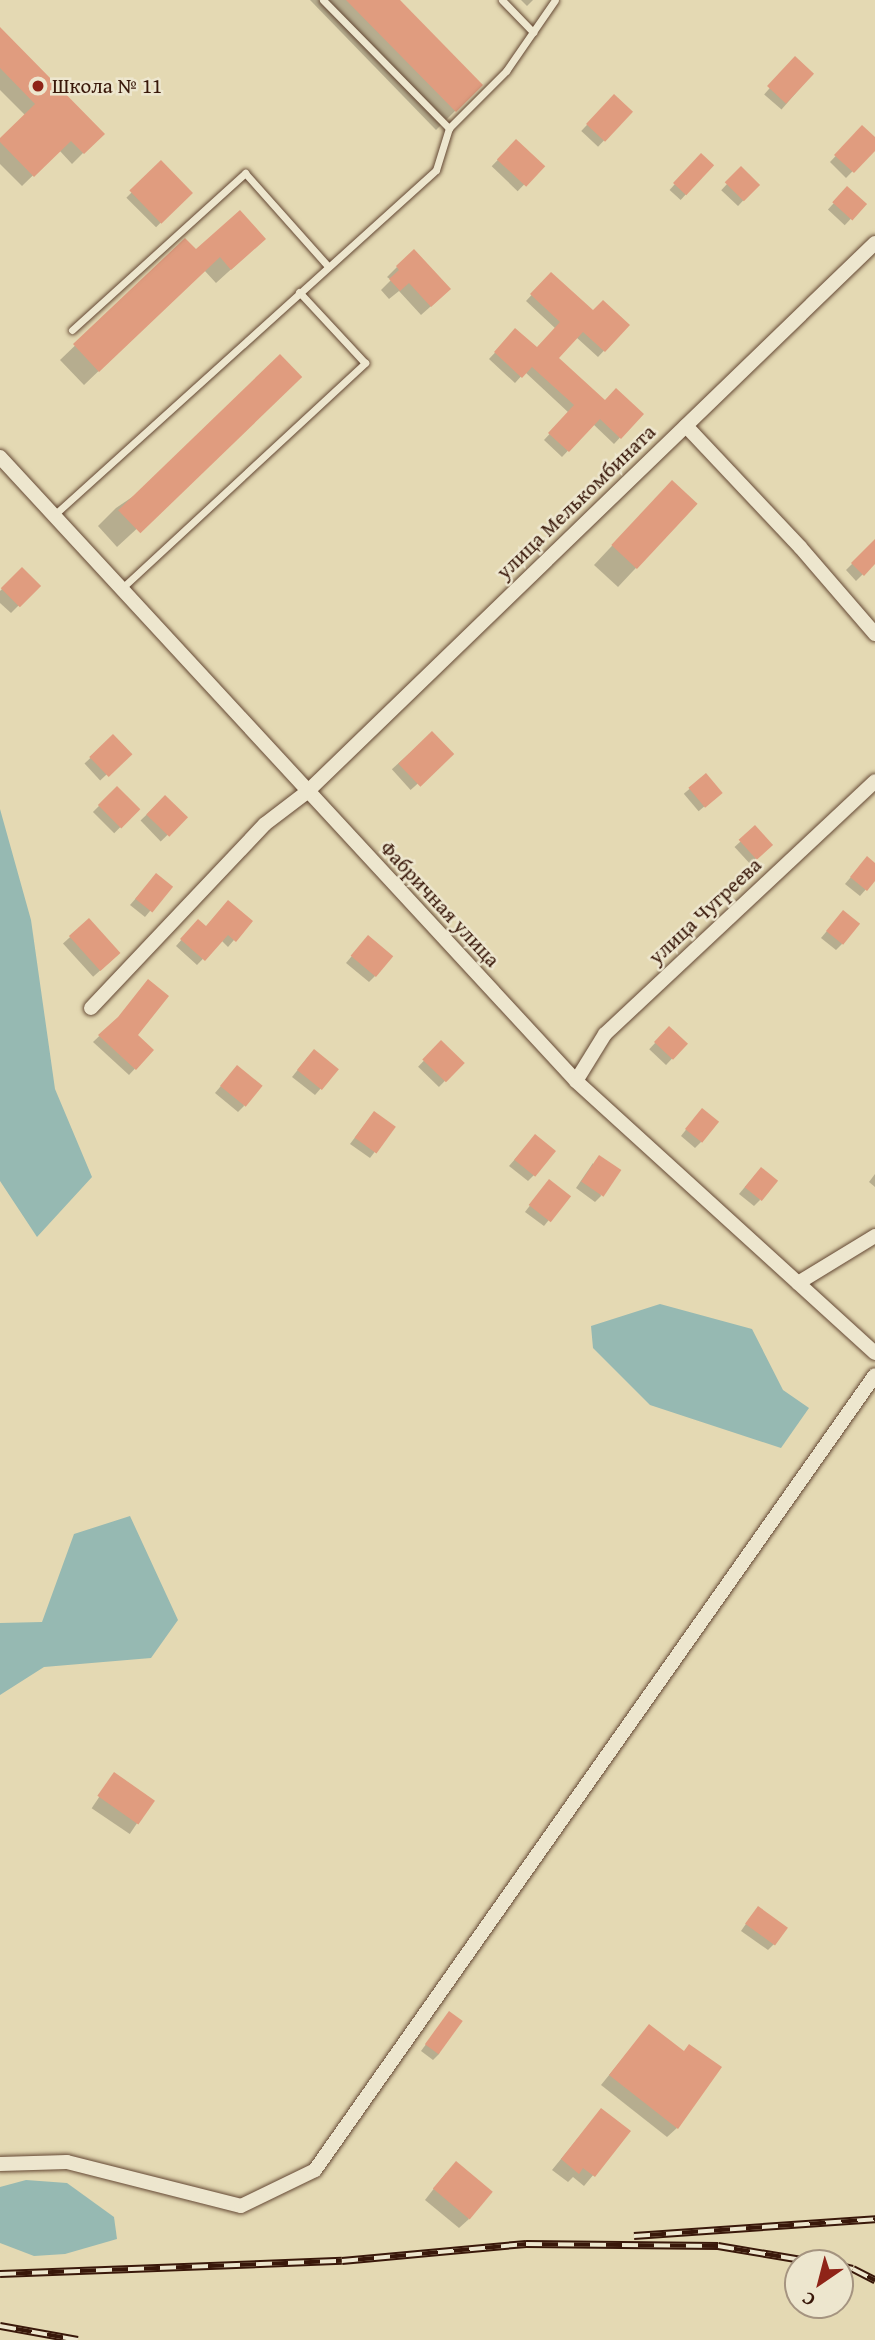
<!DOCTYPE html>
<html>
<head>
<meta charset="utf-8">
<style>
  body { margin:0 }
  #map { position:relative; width:875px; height:2340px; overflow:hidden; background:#e4d9b3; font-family:"Gentium Book Plus",serif }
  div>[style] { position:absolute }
  .water>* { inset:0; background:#96b9b2 }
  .shadow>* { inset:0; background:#0003; transform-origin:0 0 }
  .building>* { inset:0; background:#e09c7f; transform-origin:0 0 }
  .roads { filter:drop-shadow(0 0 2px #644834) drop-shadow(0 0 2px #644834) }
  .service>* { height:7px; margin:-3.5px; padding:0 3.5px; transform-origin:3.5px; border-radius:3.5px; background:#ede6ce }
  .minor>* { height:14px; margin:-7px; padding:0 7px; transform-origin:7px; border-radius:7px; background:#ede6ce }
  .rail>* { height:8px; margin-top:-4px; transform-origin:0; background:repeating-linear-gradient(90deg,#ede6ce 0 16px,#39180a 0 32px); box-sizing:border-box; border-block:2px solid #39180a }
  .dots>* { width:19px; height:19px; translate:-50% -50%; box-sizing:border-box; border:4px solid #ede6ce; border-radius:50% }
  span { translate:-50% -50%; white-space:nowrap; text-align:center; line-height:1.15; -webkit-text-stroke:5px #ede6ce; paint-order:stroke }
  .poi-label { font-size:21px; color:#39180a }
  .left { translate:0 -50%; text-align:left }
  .street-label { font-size:21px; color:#39180a }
  .north { position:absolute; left:784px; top:2249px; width:70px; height:70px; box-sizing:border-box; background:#ede6ce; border:2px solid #a59480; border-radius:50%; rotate:215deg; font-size:19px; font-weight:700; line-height:28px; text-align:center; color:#39180a }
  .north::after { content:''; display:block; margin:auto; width:24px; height:32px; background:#8f2418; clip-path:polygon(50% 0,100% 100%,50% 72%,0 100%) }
</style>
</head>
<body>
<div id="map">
  <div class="water">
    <div style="clip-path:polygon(0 809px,31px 920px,55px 1089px,92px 1177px,37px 1237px,0 1181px)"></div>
    <div style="clip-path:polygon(660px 1304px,752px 1329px,783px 1390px,809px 1408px,781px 1448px,650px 1405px,593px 1348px,591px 1326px)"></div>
    <div style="clip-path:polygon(130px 1516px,178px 1620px,151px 1658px,44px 1667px,0 1695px,0 1623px,42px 1622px,74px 1534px)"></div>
    <div style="clip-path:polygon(26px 2180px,67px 2183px,114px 2217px,117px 2239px,65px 2254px,34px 2256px,0 2243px,0 2187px)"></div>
  </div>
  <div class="shadow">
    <div style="clip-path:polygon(310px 0,398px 0,481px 85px,436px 130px)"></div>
    <div style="clip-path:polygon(521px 0,533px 0,527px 6px)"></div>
    <div style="clip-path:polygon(0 29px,102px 134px,72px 164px,59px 150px,22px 186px,0 164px,0 141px,26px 116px,0 90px)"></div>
    <div style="left:795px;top:59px;width:23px;height:47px;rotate:41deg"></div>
    <div style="left:614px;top:96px;width:23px;height:48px;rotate:43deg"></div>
    <div style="clip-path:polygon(862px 128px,875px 140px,875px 148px,846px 178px,830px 162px)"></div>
    <div style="left:516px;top:141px;width:36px;height:35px;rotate:44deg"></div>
    <div style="left:701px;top:155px;width:15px;height:47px;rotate:42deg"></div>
    <div style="left:161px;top:163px;width:42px;height:49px;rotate:45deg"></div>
    <div style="left:741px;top:169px;width:23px;height:29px;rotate:43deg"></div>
    <div style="left:847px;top:189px;width:23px;height:28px;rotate:43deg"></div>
    <div style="clip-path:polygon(185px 240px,196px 251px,249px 253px,216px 283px,204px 270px,84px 385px,60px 360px)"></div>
    <div style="clip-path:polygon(397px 267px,439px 299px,421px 315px,399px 291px,389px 299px,381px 290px,391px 280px,387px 277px)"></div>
    <div style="clip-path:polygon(551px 274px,593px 312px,628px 325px,598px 357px,576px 337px,557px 358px,604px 402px,642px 414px,614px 444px,593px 424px,562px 457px,544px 440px,569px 413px,525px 372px,515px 383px,489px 359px,516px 330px,536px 350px,556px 329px,526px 301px)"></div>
    <div style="clip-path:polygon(281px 396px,117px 547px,98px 526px,116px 508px)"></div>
    <div style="clip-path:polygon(654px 501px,696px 504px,618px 587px,594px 565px)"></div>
    <div style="clip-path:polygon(870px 546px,875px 551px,875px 562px,856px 581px,846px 570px)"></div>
    <div style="clip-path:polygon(22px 569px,38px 586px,11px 613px,0 603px,0 591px)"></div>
    <div style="left:432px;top:733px;width:28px;height:54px;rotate:48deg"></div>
    <div style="left:113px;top:737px;width:23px;height:39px;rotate:47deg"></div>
    <div style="left:706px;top:775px;width:23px;height:29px;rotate:50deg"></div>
    <div style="left:117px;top:788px;width:30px;height:34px;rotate:45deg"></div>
    <div style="left:165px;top:797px;width:29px;height:34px;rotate:46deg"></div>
    <div style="left:755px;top:828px;width:23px;height:28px;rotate:47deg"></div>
    <div style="clip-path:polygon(861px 865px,875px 865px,875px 879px,860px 896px,845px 884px)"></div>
    <div style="clip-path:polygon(150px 882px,170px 887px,145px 917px,130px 905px)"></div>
    <div style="clip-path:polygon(837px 919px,842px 944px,836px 950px,821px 938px)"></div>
    <div style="left:89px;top:920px;width:45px;height:35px;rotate:48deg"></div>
    <div style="clip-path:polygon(198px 921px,206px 928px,250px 921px,228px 947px,221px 940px,197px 965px,176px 946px)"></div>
    <div style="clip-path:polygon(362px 944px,375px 976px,369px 982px,346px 963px)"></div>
    <div style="clip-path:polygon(113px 1023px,152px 1050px,129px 1075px,93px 1042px)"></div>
    <div style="left:669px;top:1028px;width:23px;height:29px;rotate:43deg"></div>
    <div style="left:441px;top:1043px;width:29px;height:33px;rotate:44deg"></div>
    <div style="clip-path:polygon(308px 1057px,337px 1070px,315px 1095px,292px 1077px)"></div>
    <div style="clip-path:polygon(231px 1074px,244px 1106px,238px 1112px,215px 1093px)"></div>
    <div style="clip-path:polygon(696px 1117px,701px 1142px,695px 1148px,681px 1136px)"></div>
    <div style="clip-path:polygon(368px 1120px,394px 1127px,370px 1158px,350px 1144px)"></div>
    <div style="clip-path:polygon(529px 1143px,534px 1175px,528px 1181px,509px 1166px)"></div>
    <div style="clip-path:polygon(593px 1163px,601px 1196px,595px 1202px,576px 1188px)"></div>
    <div style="clip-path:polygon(875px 1174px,875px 1187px,869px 1182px)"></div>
    <div style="clip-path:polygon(755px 1175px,760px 1200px,754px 1206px,739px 1194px)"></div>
    <div style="clip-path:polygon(544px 1187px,568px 1196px,544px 1226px,525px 1212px)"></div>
    <div style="left:114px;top:1775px;width:46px;height:40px;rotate:34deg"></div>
    <div style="clip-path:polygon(752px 1915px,774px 1944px,768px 1950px,741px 1931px)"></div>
    <div style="clip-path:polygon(449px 2013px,439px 2054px,433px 2060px,421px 2051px)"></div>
    <div style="clip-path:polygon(649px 2026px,677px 2128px,667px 2137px,601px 2085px)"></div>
    <div style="clip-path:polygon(601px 2110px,629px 2132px,584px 2186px,573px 2177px,568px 2182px,552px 2170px)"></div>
    <div style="clip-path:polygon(446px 2173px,469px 2219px,459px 2228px,425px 2200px)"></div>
  </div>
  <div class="building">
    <div style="clip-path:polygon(346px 0,400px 0,483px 85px,456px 112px)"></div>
    <div style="clip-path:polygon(0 27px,105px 134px,84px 154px,71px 141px,34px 177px,0 142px,0 138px,35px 104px,0 68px)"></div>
    <div style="left:795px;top:56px;width:26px;height:41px;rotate:43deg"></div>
    <div style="left:614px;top:94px;width:26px;height:41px;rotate:43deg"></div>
    <div style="clip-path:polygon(862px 125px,875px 137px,875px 151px,854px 173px,834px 155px)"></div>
    <div style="left:516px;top:139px;width:40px;height:28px;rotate:43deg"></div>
    <div style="left:701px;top:153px;width:18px;height:41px;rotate:43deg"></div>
    <div style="left:161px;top:160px;width:46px;height:44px;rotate:46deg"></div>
    <div style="left:741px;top:166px;width:27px;height:23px;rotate:45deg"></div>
    <div style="left:847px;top:186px;width:27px;height:22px;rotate:42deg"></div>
    <div style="clip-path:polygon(240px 210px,266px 239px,231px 270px,220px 257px,99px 372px,73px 344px,185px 238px,196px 249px)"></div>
    <div style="clip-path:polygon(414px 249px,451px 289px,431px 307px,409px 283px,400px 291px,389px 279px,399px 270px,396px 266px)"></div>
    <div style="clip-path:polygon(551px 272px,593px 310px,603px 300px,630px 325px,605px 352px,583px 332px,559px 358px,605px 400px,616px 388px,644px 414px,621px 439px,600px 419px,569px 452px,548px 433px,574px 405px,532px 367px,522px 378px,494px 352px,515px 328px,537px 347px,560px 322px,530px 294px)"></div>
    <div style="left:280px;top:354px;width:32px;height:225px;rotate:46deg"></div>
    <div style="left:672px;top:480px;width:35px;height:89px;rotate:43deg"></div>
    <div style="clip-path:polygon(875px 539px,875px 564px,864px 576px,851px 563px)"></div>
    <div style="left:22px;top:567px;width:27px;height:30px;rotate:45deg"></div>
    <div style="left:432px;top:731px;width:32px;height:47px;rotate:46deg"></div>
    <div style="left:113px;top:734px;width:28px;height:33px;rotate:46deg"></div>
    <div style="left:706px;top:773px;width:26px;height:23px;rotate:50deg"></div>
    <div style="left:117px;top:786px;width:33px;height:27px;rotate:45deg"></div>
    <div style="left:165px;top:795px;width:32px;height:27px;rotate:44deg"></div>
    <div style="left:755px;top:825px;width:27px;height:22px;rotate:48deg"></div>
    <div style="clip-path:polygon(867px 856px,875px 863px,875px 881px,867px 891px,850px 877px)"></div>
    <div style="left:156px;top:873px;width:22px;height:33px;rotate:39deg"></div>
    <div style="clip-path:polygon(228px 900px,253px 921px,236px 942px,228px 935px,205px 961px,180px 939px,198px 919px,206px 926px)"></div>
    <div style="left:843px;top:910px;width:22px;height:27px;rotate:39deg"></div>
    <div style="left:89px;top:918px;width:47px;height:27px;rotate:48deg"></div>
    <div style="left:368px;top:935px;width:33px;height:27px;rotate:40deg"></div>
    <div style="clip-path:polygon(148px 979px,169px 996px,138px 1035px,154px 1050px,136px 1070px,98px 1035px,118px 1017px)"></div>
    <div style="left:669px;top:1026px;width:26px;height:22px;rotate:43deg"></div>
    <div style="left:441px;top:1040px;width:33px;height:27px;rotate:44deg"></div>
    <div style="left:314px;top:1049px;width:32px;height:27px;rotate:39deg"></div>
    <div style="left:237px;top:1065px;width:33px;height:27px;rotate:39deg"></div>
    <div style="left:702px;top:1108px;width:22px;height:27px;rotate:39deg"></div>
    <div style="left:374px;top:1111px;width:27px;height:33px;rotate:36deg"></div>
    <div style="left:535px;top:1134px;width:27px;height:33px;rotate:39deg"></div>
    <div style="left:599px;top:1155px;width:27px;height:32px;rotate:34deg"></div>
    <div style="left:761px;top:1167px;width:22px;height:26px;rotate:39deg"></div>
    <div style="left:549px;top:1179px;width:28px;height:33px;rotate:38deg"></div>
    <div style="left:114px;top:1772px;width:50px;height:29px;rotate:35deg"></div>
    <div style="left:758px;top:1906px;width:37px;height:22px;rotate:36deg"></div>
    <div style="left:449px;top:2011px;width:17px;height:41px;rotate:36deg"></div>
    <div style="clip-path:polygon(649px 2024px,684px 2051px,689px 2044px,722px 2067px,678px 2129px,609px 2075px)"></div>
    <div style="clip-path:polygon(601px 2108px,631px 2131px,595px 2177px,583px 2168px,579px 2174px,561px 2159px)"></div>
    <div style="left:456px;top:2161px;width:48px;height:36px;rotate:40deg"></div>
  </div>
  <div class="roads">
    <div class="service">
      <div style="left:323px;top:0;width:180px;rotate:45.5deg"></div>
      <div style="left:502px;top:0;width:45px;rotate:45.9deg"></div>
      <div style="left:72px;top:330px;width:234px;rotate:-42.2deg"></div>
      <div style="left:245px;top:173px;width:125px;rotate:48.3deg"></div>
      <div style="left:53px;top:516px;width:516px;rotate:-42.09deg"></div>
      <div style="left:436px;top:170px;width:44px;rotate:-72.8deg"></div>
      <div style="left:449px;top:128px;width:81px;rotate:-45deg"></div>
      <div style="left:506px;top:71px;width:86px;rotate:-55.4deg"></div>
      <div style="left:121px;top:589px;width:333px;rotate:-42.8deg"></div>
      <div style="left:365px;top:363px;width:97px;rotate:-132.9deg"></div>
    </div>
    <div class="minor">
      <div style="left:686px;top:426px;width:166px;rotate:46.7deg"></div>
      <div style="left:800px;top:547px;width:115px;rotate:49.2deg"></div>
      <div style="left:0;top:457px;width:849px;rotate:47.29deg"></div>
      <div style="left:576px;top:1081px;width:404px;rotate:42.3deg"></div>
      <div style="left:91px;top:1008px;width:253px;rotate:-46.6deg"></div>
      <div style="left:265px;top:824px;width:53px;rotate:-37.3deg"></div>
      <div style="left:307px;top:792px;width:790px;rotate:-44.03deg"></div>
      <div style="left:576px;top:1081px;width:55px;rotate:-58.3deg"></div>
      <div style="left:605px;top:1034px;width:370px;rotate:-43.1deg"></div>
      <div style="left:798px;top:1283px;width:90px;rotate:-31.4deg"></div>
      <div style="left:0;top:2164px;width:67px;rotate:-1.7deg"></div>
      <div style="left:67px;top:2162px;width:179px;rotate:14.2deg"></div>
      <div style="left:241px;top:2206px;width:82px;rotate:-25.9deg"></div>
      <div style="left:315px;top:2170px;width:972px;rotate:-54.84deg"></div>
    </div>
  </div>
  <div class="rail">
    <div style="left:634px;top:2236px;width:242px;rotate:-4deg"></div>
    <div style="left:840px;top:2266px;width:13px;rotate:13deg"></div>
    <div style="left:853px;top:2269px;width:25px;rotate:27deg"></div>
    <div style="left:0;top:2274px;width:342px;rotate:-2.2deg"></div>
    <div style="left:342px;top:2261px;width:185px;rotate:-5.3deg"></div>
    <div style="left:526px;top:2244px;width:192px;rotate:0.6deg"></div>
    <div style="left:718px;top:2246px;width:103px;rotate:9.5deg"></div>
    <div style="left:0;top:2326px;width:79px;rotate:10.2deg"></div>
  </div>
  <div class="dots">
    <div style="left:38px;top:86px;background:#8f2418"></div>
  </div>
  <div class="poi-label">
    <span class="left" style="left:52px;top:86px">Школа № 11</span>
  </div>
  <div class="street-label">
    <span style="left:576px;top:502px;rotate:-44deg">улица Мелькомбината</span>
    <span style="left:440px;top:904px;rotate:47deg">Фабричная улица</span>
    <span style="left:705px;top:911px;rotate:-43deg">улица Чугреева</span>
  </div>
  <div class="north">С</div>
</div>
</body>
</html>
